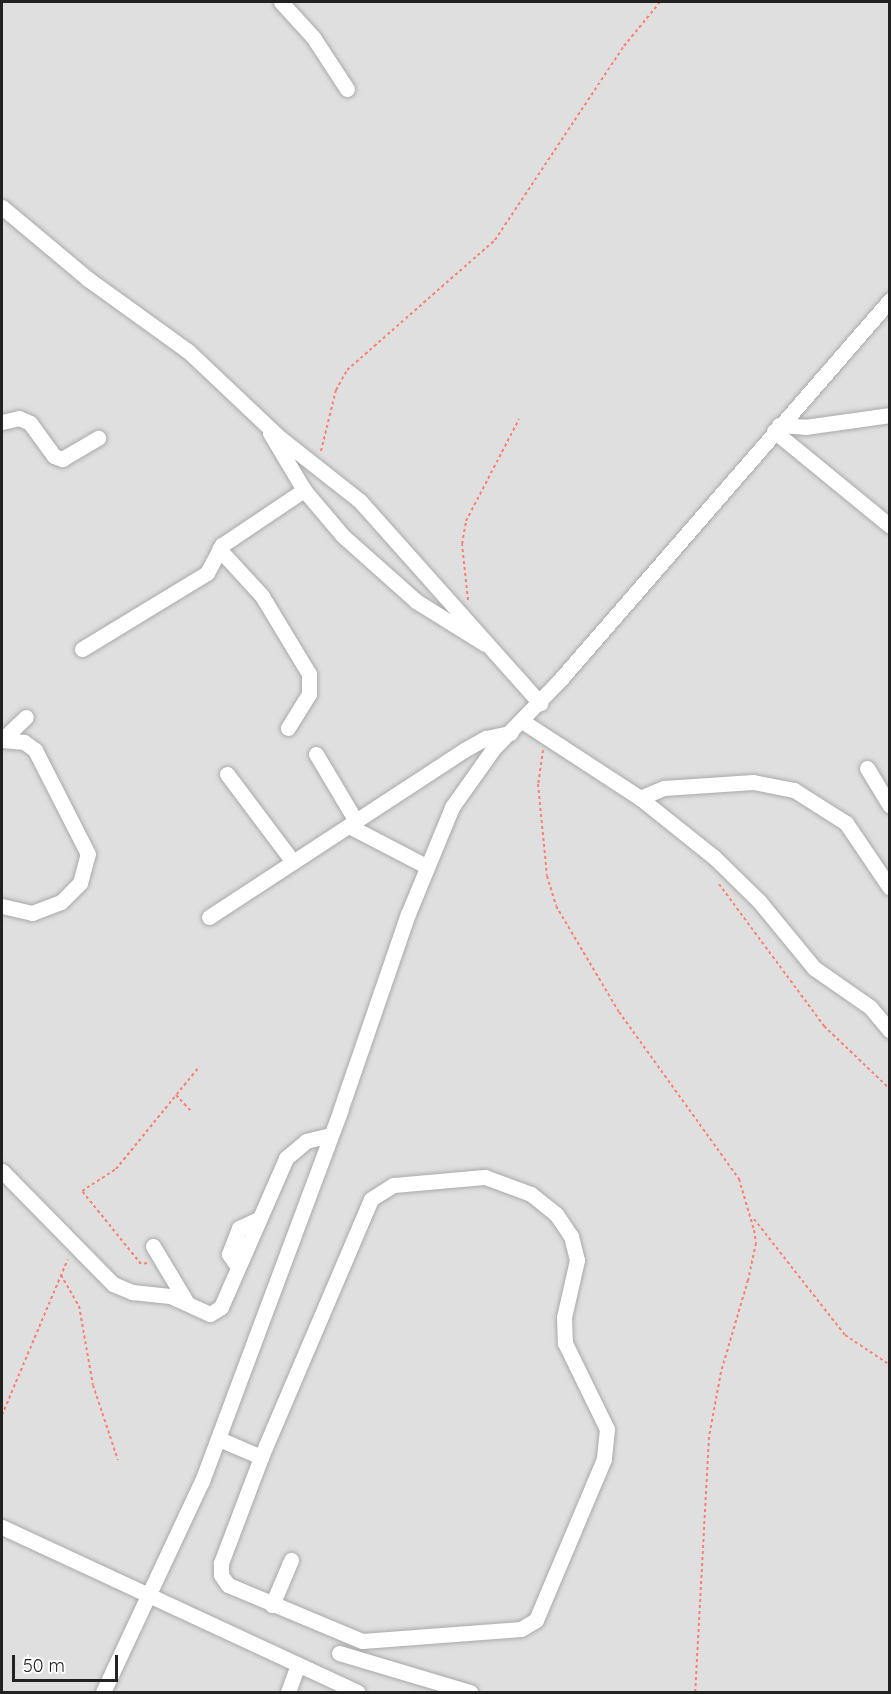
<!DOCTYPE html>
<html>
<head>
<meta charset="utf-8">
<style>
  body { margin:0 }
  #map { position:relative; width:891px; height:1694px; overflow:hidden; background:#f2efe9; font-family:Quicksand,sans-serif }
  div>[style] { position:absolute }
  .residential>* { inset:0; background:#e0dfdf; transform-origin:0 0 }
  .path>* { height:2px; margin-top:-1px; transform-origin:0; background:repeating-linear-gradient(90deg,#fa8072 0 3px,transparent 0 6px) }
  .roads { filter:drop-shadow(0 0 2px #a9a9a9) drop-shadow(0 0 2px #a9a9a9) }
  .minor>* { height:15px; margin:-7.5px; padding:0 7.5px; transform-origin:7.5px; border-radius:7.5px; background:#fff }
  span { translate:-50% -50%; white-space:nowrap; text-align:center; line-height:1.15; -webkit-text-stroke:5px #fff; paint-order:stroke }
  .frame { position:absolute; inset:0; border:3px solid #222; pointer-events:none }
  .scale { position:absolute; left:12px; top:1655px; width:106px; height:27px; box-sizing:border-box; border:3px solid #222; border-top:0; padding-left:8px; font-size:18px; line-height:21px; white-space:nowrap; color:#222; -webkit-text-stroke:4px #fff; paint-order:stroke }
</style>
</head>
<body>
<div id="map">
  <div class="residential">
    <div style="left:2px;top:2px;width:887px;height:1690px"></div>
  </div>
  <div class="path">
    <div style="left:321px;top:451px;width:63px;rotate:-76.2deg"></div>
    <div style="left:336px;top:390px;width:23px;rotate:-61deg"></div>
    <div style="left:347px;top:370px;width:197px;rotate:-41.3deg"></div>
    <div style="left:495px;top:240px;width:233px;rotate:-56.4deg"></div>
    <div style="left:624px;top:46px;width:57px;rotate:-50.7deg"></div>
    <div style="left:468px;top:600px;width:56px;rotate:-96.1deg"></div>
    <div style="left:462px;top:544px;width:23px;rotate:-80deg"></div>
    <div style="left:466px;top:521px;width:115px;rotate:-62.5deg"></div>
    <div style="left:543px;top:750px;width:34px;rotate:98deg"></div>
    <div style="left:538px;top:784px;width:92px;rotate:84.4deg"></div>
    <div style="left:547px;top:876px;width:31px;rotate:73deg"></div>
    <div style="left:556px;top:906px;width:123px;rotate:59.3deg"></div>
    <div style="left:619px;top:1012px;width:206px;rotate:54.3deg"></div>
    <div style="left:739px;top:1179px;width:53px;rotate:73.6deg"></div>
    <div style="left:754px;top:1230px;width:13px;rotate:81deg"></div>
    <div style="left:756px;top:1243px;width:38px;rotate:102deg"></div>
    <div style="left:748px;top:1280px;width:96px;rotate:106.4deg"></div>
    <div style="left:721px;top:1372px;width:66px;rotate:100.5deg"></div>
    <div style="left:709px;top:1437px;width:255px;rotate:93.1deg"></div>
    <div style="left:719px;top:884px;width:177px;rotate:53.5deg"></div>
    <div style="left:824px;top:1026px;width:91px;rotate:43.7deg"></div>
    <div style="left:176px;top:1095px;width:21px;rotate:47deg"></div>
    <div style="left:754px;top:1219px;width:147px;rotate:51.9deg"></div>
    <div style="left:845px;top:1335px;width:54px;rotate:33.7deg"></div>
    <div style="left:147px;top:1263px;width:6px;rotate:171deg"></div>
    <div style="left:141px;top:1264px;width:94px;rotate:-128.9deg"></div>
    <div style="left:82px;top:1191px;width:40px;rotate:-32.9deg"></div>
    <div style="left:116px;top:1169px;width:132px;rotate:-50.9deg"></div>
    <div style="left:61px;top:1275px;width:36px;rotate:60deg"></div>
    <div style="left:79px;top:1306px;width:80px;rotate:80deg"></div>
    <div style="left:93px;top:1385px;width:79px;rotate:71.6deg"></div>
    <div style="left:2px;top:1415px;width:169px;rotate:-67.1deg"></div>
  </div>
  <div class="roads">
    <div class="minor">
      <div style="left:281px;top:2px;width:47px;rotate:47.6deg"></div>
      <div style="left:313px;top:37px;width:62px;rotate:56.8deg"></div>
      <div style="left:2px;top:207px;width:112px;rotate:39.9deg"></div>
      <div style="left:88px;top:279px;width:123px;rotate:35.8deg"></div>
      <div style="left:188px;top:351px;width:127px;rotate:43.4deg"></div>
      <div style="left:280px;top:438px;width:102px;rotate:38.2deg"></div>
      <div style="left:360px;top:501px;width:271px;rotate:48.3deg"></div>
      <div style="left:2px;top:422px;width:17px;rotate:-13deg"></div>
      <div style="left:19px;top:418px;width:12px;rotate:24deg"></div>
      <div style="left:30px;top:423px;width:41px;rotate:54deg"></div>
      <div style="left:54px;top:456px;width:9px;rotate:21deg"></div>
      <div style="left:62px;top:459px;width:42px;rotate:-30.3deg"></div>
      <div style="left:779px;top:425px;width:26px;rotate:4deg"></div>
      <div style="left:805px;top:427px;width:86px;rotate:-8deg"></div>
      <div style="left:774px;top:431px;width:150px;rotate:39.3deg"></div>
      <div style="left:270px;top:433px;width:66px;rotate:59.2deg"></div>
      <div style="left:304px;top:490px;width:60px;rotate:49.7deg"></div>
      <div style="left:343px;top:536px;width:98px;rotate:41.7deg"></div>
      <div style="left:416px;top:601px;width:81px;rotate:31.9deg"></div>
      <div style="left:219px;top:549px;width:64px;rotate:47.5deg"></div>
      <div style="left:262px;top:596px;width:91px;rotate:58.9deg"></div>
      <div style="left:309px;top:674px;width:20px;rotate:90deg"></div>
      <div style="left:309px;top:694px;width:40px;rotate:122deg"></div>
      <div style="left:82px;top:649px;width:146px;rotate:-31.3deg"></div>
      <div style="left:207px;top:573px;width:32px;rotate:-62deg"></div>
      <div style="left:222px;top:545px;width:99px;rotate:-33.9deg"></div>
      <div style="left:522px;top:721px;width:141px;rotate:33.1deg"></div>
      <div style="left:640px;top:798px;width:95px;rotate:38.6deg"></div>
      <div style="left:714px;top:857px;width:63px;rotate:44.4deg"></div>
      <div style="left:759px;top:901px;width:87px;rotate:50.6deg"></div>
      <div style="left:814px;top:968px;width:68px;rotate:34.9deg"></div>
      <div style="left:870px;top:1007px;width:31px;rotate:50deg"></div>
      <div style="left:2px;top:740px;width:33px;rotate:-44deg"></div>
      <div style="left:316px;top:754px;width:78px;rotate:59.2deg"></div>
      <div style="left:867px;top:768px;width:44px;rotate:58.8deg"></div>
      <div style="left:227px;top:774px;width:110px;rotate:53.1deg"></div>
      <div style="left:640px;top:798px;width:26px;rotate:-23deg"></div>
      <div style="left:664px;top:788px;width:89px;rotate:-3.9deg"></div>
      <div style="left:753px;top:782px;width:42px;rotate:11deg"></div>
      <div style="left:794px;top:790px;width:62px;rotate:32.4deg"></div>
      <div style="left:846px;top:823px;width:78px;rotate:55.9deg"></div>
      <div style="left:349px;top:826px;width:87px;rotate:27.5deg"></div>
      <div style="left:2px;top:906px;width:31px;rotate:13deg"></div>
      <div style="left:32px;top:913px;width:31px;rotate:-21deg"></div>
      <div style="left:61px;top:902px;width:27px;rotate:-45deg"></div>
      <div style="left:80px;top:883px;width:30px;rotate:-75deg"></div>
      <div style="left:88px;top:854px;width:117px;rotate:-117deg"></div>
      <div style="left:35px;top:750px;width:14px;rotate:-144deg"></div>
      <div style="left:24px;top:742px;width:22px;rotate:-175deg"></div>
      <div style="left:209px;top:917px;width:305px;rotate:-33.2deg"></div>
      <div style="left:464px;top:750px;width:25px;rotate:-29deg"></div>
      <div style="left:486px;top:738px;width:25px;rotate:-12deg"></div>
      <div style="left:2px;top:1171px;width:158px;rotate:45.5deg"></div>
      <div style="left:113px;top:1284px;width:21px;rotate:23deg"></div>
      <div style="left:132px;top:1292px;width:38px;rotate:6deg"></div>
      <div style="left:170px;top:1296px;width:44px;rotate:24.2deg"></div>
      <div style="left:210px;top:1314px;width:13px;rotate:-32deg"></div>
      <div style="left:221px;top:1307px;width:163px;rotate:-66.4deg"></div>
      <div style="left:286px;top:1158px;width:26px;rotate:-40deg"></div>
      <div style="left:306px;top:1141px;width:25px;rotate:-14deg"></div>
      <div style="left:485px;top:1177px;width:49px;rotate:20.3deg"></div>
      <div style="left:531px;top:1194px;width:32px;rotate:39deg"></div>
      <div style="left:556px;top:1214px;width:27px;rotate:56deg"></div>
      <div style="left:571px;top:1236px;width:25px;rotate:76deg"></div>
      <div style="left:577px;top:1260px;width:58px;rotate:102.8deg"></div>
      <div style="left:564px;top:1317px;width:26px;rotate:88deg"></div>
      <div style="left:565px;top:1343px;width:96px;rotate:64deg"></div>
      <div style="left:607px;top:1429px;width:30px;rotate:96deg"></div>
      <div style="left:604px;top:1459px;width:175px;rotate:112.9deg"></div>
      <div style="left:536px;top:1620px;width:17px;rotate:149deg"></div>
      <div style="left:521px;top:1629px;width:159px;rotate:175.7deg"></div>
      <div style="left:362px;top:1641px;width:145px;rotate:-157.3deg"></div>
      <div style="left:228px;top:1585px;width:12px;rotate:-125deg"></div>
      <div style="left:221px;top:1575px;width:12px;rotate:-90deg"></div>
      <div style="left:221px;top:1563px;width:113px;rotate:-69.3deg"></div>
      <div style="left:261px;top:1457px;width:280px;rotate:-66.9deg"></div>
      <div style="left:371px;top:1199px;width:26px;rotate:-32deg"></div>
      <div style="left:393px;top:1185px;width:92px;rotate:-5deg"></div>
      <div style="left:153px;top:1246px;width:66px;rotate:59.2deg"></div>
      <div style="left:238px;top:1267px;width:16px;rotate:-125deg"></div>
      <div style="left:229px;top:1254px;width:28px;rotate:-69deg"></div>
      <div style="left:239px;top:1228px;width:23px;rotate:-25deg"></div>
      <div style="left:219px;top:1439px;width:46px;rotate:23.2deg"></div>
      <div style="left:2px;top:1527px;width:392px;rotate:24.9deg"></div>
      <div style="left:272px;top:1605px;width:49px;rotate:-67.1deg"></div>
      <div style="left:339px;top:1653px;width:137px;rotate:16.6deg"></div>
      <div style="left:103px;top:1692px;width:233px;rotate:-64.9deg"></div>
      <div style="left:202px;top:1481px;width:395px;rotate:-69.5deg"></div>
      <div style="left:340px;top:1111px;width:208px;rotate:-71deg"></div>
      <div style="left:408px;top:914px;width:116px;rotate:-67.6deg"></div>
      <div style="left:452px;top:807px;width:71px;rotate:-54.7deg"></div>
      <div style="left:493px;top:749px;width:95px;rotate:-45.9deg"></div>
      <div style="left:559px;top:681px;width:505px;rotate:-49.02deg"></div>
      <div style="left:288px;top:1692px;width:29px;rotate:-70deg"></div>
    </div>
  </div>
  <div class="frame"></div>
  <div class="scale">50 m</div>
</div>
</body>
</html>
